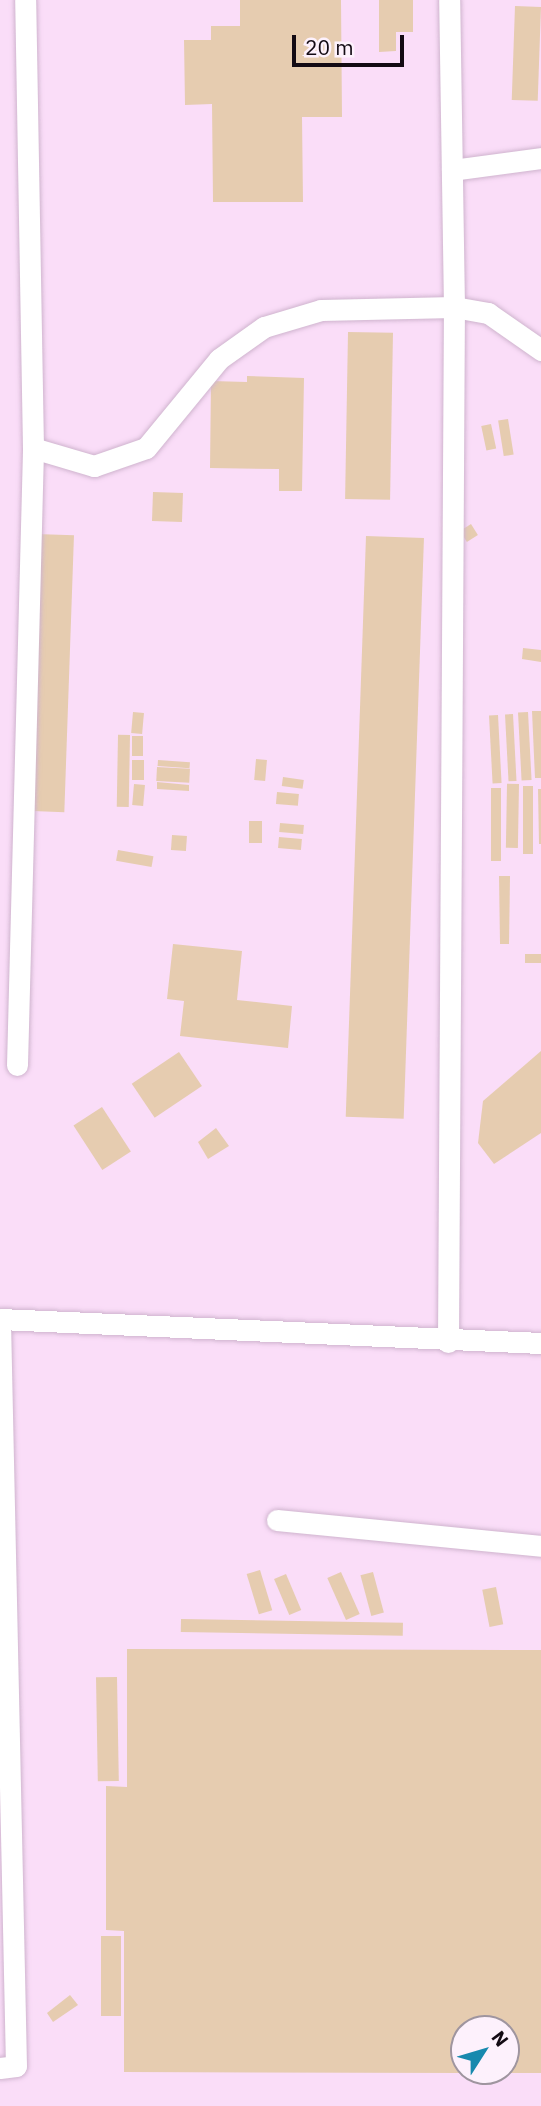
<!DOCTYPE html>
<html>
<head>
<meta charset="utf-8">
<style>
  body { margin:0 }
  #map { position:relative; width:541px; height:2106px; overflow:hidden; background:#faddf8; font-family:"IBM Plex Sans",sans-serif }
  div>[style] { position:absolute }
  .building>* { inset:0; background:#e6ccb0; transform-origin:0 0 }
  .roads { filter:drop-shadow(0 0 2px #cfb4ce) drop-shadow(0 0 2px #cfb4ce) }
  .service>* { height:21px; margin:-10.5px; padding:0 10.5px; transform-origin:10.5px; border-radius:10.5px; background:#fff }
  span { translate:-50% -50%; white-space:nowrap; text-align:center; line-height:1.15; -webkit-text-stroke:7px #fdf1fc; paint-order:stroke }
  .north { position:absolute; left:450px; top:2015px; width:70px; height:70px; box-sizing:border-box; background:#fdf1fc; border:2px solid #9f959f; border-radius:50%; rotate:53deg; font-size:19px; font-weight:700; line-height:28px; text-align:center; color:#130a13 }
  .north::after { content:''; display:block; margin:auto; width:24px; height:32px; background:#1889ae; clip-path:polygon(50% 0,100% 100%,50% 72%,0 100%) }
  .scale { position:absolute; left:292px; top:35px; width:112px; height:32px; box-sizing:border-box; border:4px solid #130a13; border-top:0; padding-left:9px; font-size:21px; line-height:24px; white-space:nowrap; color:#130a13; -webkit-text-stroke:5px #fdf1fc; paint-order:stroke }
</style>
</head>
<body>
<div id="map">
  <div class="building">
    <div style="clip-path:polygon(240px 0,341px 0,342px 117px,302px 117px,303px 202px,213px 202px,212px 104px,185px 105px,184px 40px,211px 40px,211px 26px,240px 26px)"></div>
    <div style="clip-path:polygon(379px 0,413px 0,413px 32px,396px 32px,396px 51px,379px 52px)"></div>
    <div style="left:515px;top:6px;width:26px;height:94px;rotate:2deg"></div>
    <div style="left:348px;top:332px;width:45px;height:167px;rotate:1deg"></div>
    <div style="clip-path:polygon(247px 376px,304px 378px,302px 491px,279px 491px,279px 469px,210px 468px,211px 381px,247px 382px)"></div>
    <div style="left:508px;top:419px;width:36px;height:10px;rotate:81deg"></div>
    <div style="left:491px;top:424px;width:25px;height:10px;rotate:78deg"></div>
    <div style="left:153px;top:492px;width:30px;height:29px;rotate:2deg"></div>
    <div style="left:471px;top:524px;width:13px;height:13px;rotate:58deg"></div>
    <div style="left:36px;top:534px;width:38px;height:277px;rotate:2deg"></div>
    <div style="left:366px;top:536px;width:58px;height:581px;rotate:2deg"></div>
    <div style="clip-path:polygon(523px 648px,541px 650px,541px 662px,522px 659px)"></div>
    <div style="clip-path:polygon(532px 711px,541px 711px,541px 778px,535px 778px)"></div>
    <div style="left:133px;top:712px;width:11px;height:21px;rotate:5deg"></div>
    <div style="left:528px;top:712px;width:68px;height:10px;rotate:87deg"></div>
    <div style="left:513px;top:714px;width:67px;height:8px;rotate:87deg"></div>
    <div style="left:498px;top:715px;width:68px;height:9px;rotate:87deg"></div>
    <div style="left:130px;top:735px;width:72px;height:12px;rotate:91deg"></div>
    <div style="left:132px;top:736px;width:11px;height:20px"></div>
    <div style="left:256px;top:759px;width:11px;height:21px;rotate:5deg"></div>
    <div style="left:132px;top:760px;width:12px;height:20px"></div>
    <div style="left:158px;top:760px;width:32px;height:6px;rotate:4deg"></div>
    <div style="left:157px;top:767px;width:33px;height:14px;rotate:3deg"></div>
    <div style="left:283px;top:777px;width:21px;height:9px;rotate:8deg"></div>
    <div style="clip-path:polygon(157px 782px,189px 785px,189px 791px,157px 789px)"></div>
    <div style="left:134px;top:784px;width:11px;height:21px;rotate:5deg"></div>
    <div style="left:519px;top:784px;width:64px;height:12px;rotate:91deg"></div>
    <div style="left:523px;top:786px;width:10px;height:68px"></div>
    <div style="left:491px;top:788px;width:10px;height:73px"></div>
    <div style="clip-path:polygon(538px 789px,541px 789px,541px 844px,539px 844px)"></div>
    <div style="left:277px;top:792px;width:22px;height:12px;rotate:5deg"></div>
    <div style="left:262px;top:821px;width:22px;height:13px;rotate:90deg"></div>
    <div style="left:280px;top:823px;width:24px;height:9px;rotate:5deg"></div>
    <div style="left:172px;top:835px;width:15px;height:15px;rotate:4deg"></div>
    <div style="left:279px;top:837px;width:23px;height:11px;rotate:5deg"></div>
    <div style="left:118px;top:850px;width:36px;height:11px;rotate:10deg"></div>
    <div style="clip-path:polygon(499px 876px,510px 876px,509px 944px,500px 944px)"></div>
    <div style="clip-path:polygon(173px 944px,242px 951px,237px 1000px,292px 1006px,288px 1048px,180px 1036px,184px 1001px,167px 999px)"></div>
    <div style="left:525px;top:954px;width:16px;height:9px"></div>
    <div style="clip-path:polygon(541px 1051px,541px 1133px,494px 1164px,478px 1143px,483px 1101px)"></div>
    <div style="left:179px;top:1052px;width:41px;height:57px;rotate:56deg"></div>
    <div style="left:102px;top:1107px;width:53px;height:34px;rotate:57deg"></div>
    <div style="clip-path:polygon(216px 1128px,229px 1146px,208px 1159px,198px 1142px)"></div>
    <div style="left:260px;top:1570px;width:42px;height:14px;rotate:73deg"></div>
    <div style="left:341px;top:1572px;width:46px;height:15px;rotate:66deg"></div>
    <div style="left:373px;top:1572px;width:42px;height:13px;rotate:75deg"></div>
    <div style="left:286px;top:1574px;width:39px;height:13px;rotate:67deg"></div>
    <div style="left:496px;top:1587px;width:38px;height:14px;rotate:79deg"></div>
    <div style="left:181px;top:1619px;width:222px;height:13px;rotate:1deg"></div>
    <div style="clip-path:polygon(127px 1649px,541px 1650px,541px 2073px,506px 2073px,506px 2029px,464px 2029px,464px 2073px,124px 2072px,124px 1931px,106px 1930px,106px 1786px,127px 1787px)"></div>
    <div style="left:117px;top:1677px;width:104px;height:21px;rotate:89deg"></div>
    <div style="left:101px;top:1936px;width:20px;height:80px"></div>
    <div style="clip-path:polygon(70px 1995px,78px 2005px,53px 2022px,47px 2013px)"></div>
  </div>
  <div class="roads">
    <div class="service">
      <div style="left:452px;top:170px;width:90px;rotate:-7.7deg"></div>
      <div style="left:33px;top:448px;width:64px;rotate:16.4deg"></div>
      <div style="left:94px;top:466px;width:55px;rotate:-19.1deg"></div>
      <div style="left:146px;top:448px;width:115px;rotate:-50.6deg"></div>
      <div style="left:219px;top:359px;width:55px;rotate:-35.4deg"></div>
      <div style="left:264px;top:327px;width:59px;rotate:-16.6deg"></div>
      <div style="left:321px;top:310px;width:133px;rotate:-1.3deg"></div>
      <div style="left:454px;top:307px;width:35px;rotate:10deg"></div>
      <div style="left:488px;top:313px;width:65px;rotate:34.9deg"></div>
      <div style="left:17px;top:1065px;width:617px;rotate:-88.51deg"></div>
      <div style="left:33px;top:448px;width:448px;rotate:-91deg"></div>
      <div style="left:448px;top:1342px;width:1035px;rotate:-89.67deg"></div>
      <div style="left:454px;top:307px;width:307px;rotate:-90.9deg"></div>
      <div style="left:277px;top:1520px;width:265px;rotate:5.6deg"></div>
      <div style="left:0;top:2068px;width:16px;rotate:-7deg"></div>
      <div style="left:16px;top:2066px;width:747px;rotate:-91.23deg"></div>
      <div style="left:0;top:1319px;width:542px;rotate:2.54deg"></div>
    </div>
  </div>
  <div class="north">N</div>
  <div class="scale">20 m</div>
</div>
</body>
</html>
